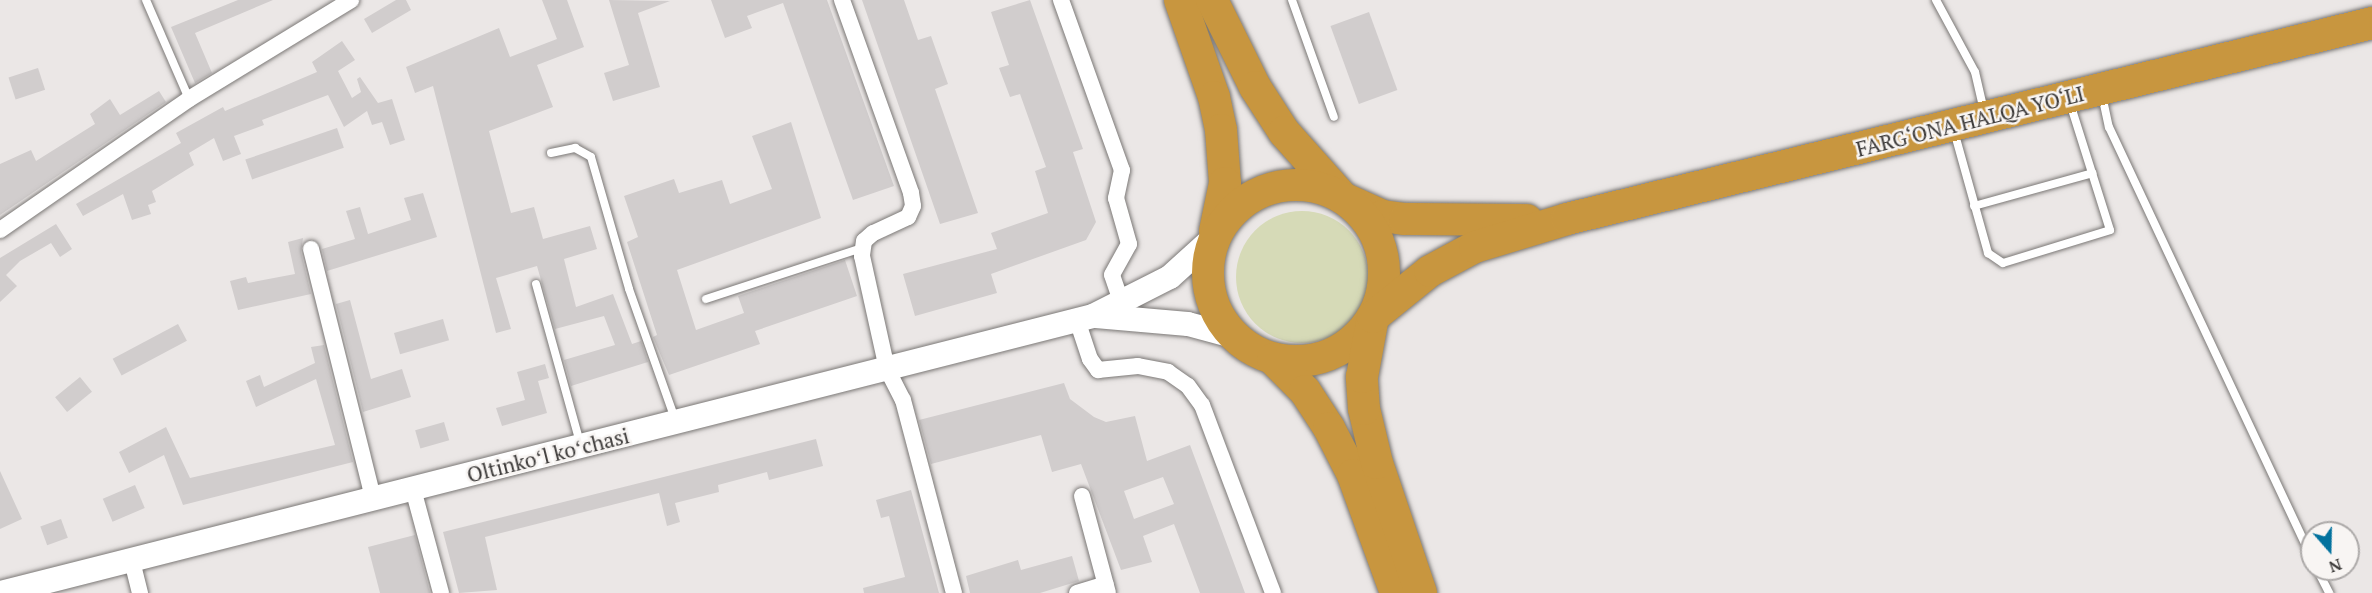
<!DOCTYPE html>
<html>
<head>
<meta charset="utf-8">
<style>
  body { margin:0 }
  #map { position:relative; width:2372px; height:593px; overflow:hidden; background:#ebe7e6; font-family:"PT Serif",serif }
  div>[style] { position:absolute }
  .green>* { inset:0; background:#d6dab7 }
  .round { border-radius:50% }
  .building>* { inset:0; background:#d1cdcd; transform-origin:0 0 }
  .roads { filter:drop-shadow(0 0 2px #7b7876) drop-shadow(0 0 2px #7b7876) }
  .lane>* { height:8px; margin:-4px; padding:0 4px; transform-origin:4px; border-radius:4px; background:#fff }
  .street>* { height:16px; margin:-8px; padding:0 8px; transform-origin:8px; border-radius:8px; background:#fff }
  .secondary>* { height:24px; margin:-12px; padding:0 12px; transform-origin:12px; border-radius:12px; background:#fff }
  .highway>* { height:32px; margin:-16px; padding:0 16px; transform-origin:16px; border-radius:16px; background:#c8963f }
  .highway>.ring { margin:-16px; padding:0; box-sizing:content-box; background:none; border:32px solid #c8963f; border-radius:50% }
  span { translate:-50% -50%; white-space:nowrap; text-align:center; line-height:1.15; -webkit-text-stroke:5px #f8f5f3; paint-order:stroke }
  .street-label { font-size:21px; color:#3c3a39 }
  .north { position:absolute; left:2300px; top:521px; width:60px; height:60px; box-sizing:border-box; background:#f8f5f3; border:2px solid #adaaa9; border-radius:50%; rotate:160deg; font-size:16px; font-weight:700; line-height:24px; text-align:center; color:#3c3a39 }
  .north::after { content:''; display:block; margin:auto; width:21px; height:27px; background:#03729e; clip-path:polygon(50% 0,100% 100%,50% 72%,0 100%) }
</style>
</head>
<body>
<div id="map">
  <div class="green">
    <div class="round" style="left:1236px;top:211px;width:132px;height:132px"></div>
  </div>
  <div class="building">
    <div style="clip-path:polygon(238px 0,273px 0,195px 33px,212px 73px,195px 83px,171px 27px)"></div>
    <div style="clip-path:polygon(396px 0,406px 0,411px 10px,372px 33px,364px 19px)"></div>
    <div style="clip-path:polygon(542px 0,567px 0,584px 47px,537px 65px,553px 107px,489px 131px,511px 213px,534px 207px,543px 239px,590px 226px,597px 249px,564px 259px,576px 307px,613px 294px,632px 344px,641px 341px,648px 362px,571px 386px,564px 360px,615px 345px,604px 316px,555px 329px,537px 266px,496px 278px,511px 329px,496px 333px,433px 86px,415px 93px,406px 67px,499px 28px,510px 57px,557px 39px)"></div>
    <div style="clip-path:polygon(609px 0,670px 1px,638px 13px,660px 87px,613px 101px,604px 73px,629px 65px)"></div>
    <div style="clip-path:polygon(711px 0,827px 0,894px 186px,853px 200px,783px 3px,747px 16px,752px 28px,725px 38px)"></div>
    <div style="clip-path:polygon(862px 0,904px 0,918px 40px,931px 36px,948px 84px,935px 89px,978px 213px,940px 224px)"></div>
    <div style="clip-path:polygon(1030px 0,1083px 149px,1073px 152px,1096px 222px,1086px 240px,991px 274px,997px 293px,915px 316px,903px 274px,997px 249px,991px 233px,1048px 213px,1035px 171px,1046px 167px,1020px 94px,1010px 97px,999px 68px,1009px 65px,991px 12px)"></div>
    <div style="left:1369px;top:12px;width:83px;height:41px;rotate:70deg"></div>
    <div style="clip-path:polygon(342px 41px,355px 60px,338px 71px,352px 98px,361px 92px,357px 79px,360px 77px,378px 103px,392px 99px,405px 140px,390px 145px,382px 122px,372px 125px,367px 111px,344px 127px,328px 95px,262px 120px,264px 125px,234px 136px,241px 154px,223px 161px,214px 138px,189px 153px,194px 165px,152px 191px,156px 202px,148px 205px,151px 214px,132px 220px,123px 194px,83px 216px,76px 204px,181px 143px,176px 133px,223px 107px,225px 111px,317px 72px,312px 62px)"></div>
    <div style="left:38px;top:68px;width:23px;height:31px;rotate:72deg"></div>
    <div style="clip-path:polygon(159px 91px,166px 102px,0 215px,0 164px,31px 150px,36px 161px,95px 124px,90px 114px,110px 99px,120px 115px)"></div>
    <div style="clip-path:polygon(791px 122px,821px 218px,677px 270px,696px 330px,744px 313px,738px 296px,845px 260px,857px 296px,755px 331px,760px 344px,669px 375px,653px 337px,657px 335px,627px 242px,638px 237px,624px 196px,674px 179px,679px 193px,722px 180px,730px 204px,772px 189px,752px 136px)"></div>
    <div style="left:337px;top:128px;width:21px;height:97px;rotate:71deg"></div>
    <div style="clip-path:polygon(423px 193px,437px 237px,327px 271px,322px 249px,355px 239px,346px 211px,360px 207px,368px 234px,411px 220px,404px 198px)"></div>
    <div style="clip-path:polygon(56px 224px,72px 249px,60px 257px,51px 243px,20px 261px,6px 275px,17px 286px,0 302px,0 258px)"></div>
    <div style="clip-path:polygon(303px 238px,301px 252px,311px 294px,238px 310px,230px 281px,246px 277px,248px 283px,295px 274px,288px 242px)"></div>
    <div style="clip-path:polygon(350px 300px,371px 379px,402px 369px,411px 397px,363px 412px,336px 304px)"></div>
    <div style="left:443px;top:319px;width:22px;height:51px;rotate:74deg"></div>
    <div style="left:178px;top:324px;width:19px;height:74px;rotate:62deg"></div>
    <div style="clip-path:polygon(324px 345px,353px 462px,183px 505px,164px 455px,129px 473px,119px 452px,166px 427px,190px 478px,335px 445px,316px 379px,256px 407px,246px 381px,260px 375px,264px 387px,315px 363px,311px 347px)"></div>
    <div style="clip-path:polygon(545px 364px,549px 378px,538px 381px,547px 413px,502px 426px,496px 408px,525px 400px,517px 372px)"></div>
    <div style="left:80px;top:377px;width:19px;height:32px;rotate:51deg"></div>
    <div style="clip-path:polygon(evenodd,1064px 383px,1070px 399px,1094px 417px,1106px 422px,1135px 416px,1147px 461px,1190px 445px,1245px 593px,1200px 593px,1174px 524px,1143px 536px,1152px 562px,1121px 570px,1081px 464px,1052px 472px,1041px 435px,931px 464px,919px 420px,1064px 383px,1163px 477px,1174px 504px,1134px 519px,1124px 491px,1163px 477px)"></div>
    <div style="left:444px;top:422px;width:19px;height:30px;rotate:74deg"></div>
    <div style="clip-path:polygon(816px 439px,823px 466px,769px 480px,767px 472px,718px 485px,719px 492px,675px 503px,680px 522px,667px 526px,659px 493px,485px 537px,497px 590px,459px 593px,443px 532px)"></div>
    <div style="clip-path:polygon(0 471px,22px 519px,0 529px)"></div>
    <div style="left:135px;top:485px;width:25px;height:35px;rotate:67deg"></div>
    <div style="clip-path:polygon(911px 490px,939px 593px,864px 593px,863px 588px,905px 577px,889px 516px,881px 518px,876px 500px)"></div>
    <div style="left:61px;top:519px;width:20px;height:22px;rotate:70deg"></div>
    <div style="clip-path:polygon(415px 535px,430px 593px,380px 593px,368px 547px)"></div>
    <div style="clip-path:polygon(1072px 556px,1079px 581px,1040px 593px,970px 593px,966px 576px,1018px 560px,1021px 570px)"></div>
  </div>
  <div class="roads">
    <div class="lane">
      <div style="left:146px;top:0;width:108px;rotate:66.5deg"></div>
      <div style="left:1292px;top:0;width:124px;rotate:70.3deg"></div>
      <div style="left:1936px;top:0;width:82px;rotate:61.6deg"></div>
      <div style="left:1975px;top:72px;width:40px;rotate:77deg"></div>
      <div style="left:2102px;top:95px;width:33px;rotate:78deg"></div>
      <div style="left:2109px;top:127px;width:476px;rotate:64.8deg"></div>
      <div style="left:1954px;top:131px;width:127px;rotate:74.4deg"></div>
      <div style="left:1988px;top:253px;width:18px;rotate:34deg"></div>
      <div style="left:2003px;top:263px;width:112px;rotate:-17.1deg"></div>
      <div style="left:2110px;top:230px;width:133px;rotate:-107.5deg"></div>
      <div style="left:551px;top:153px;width:25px;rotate:-12deg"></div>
      <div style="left:575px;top:148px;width:18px;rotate:29deg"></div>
      <div style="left:591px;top:157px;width:137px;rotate:73.9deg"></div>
      <div style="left:629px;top:289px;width:138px;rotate:70.5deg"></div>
      <div style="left:1974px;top:206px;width:123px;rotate:-15.5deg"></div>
      <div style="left:536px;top:284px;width:165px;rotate:74.5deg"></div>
      <div style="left:706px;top:299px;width:164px;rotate:-18.1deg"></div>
      <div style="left:2317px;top:569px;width:27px;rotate:63deg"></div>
    </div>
    <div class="street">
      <div style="left:842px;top:0;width:205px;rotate:70.3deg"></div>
      <div style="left:911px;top:193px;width:13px;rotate:81deg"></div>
      <div style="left:913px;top:206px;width:12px;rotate:114deg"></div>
      <div style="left:908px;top:217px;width:38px;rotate:155deg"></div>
      <div style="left:873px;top:233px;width:12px;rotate:138deg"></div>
      <div style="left:864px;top:241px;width:15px;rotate:98deg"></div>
      <div style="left:862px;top:256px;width:116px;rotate:77.5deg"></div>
      <div style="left:887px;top:369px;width:35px;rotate:63deg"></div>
      <div style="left:903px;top:400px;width:200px;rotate:75.2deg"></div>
      <div style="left:1061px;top:0;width:181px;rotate:70.3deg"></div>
      <div style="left:1122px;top:170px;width:29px;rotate:102deg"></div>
      <div style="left:1116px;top:198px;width:48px;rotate:74.2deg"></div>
      <div style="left:1129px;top:244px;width:35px;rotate:119deg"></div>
      <div style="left:1112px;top:275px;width:36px;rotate:71deg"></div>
      <div style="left:0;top:230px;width:230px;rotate:-34.7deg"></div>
      <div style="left:189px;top:99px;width:190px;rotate:-31.4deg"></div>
      <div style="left:311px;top:249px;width:257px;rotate:76deg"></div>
      <div style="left:1077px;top:320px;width:41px;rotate:71.6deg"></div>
      <div style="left:1090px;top:359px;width:14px;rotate:54deg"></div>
      <div style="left:1098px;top:370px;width:40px;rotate:-5.7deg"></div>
      <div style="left:1138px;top:366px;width:31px;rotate:11deg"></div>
      <div style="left:1168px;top:372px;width:24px;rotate:35deg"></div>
      <div style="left:1188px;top:386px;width:24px;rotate:54deg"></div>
      <div style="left:1202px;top:405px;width:201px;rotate:69.3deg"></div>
      <div style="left:413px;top:489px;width:108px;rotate:74.9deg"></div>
      <div style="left:1082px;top:496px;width:100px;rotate:75deg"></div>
      <div style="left:132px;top:561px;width:33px;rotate:76deg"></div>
      <div style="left:1077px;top:593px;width:30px;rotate:-17deg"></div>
    </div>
    <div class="secondary">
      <div style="left:1096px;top:316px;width:92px;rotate:5deg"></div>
      <div style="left:1188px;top:324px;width:47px;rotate:14.9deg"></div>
      <div style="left:1px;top:593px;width:1127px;rotate:-14.23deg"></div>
      <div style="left:1093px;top:316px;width:86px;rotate:-26.9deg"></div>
      <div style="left:1170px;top:277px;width:59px;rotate:-42.3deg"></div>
    </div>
    <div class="highway">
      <div style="left:1180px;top:0;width:103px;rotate:70.7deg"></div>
      <div style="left:1214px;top:97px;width:34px;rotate:78deg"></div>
      <div style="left:1221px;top:130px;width:53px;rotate:85.7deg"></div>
      <div style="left:1225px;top:183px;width:49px;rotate:101.8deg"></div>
      <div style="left:1212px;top:0;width:97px;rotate:63.7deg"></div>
      <div style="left:1255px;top:87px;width:54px;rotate:57.2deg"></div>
      <div style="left:1284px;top:132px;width:89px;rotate:48.2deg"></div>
      <div style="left:1343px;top:198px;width:44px;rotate:24.2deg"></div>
      <div style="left:1383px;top:216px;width:22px;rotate:8deg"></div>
      <div style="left:1405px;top:219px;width:122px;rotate:0.5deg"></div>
      <div class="ring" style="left:1208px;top:185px;width:144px;height:144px"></div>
      <div style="left:1273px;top:359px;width:45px;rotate:45deg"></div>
      <div style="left:1305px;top:391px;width:44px;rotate:57deg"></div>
      <div style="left:1329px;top:428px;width:53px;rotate:62.9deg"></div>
      <div style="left:1353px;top:475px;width:126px;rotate:70deg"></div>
      <div style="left:1421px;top:593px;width:137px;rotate:-108.7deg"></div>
      <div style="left:1377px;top:463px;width:56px;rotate:-103.5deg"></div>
      <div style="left:1364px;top:409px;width:32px;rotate:-94deg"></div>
      <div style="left:1362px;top:377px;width:61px;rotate:-79.6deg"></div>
      <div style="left:1373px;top:317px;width:73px;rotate:-38.9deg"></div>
      <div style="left:1430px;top:271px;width:51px;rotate:-28.1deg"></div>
      <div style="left:1475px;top:247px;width:96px;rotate:-16.9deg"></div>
      <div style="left:1567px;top:219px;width:829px;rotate:-13.68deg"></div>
    </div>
  </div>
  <div class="street-label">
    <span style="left:1970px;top:121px;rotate:-14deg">FARG‘ONA HALQA YO‘LI</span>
    <span style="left:548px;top:455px;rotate:-14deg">Oltinkoʻl koʻchasi</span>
  </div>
  <div class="north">N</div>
</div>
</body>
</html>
